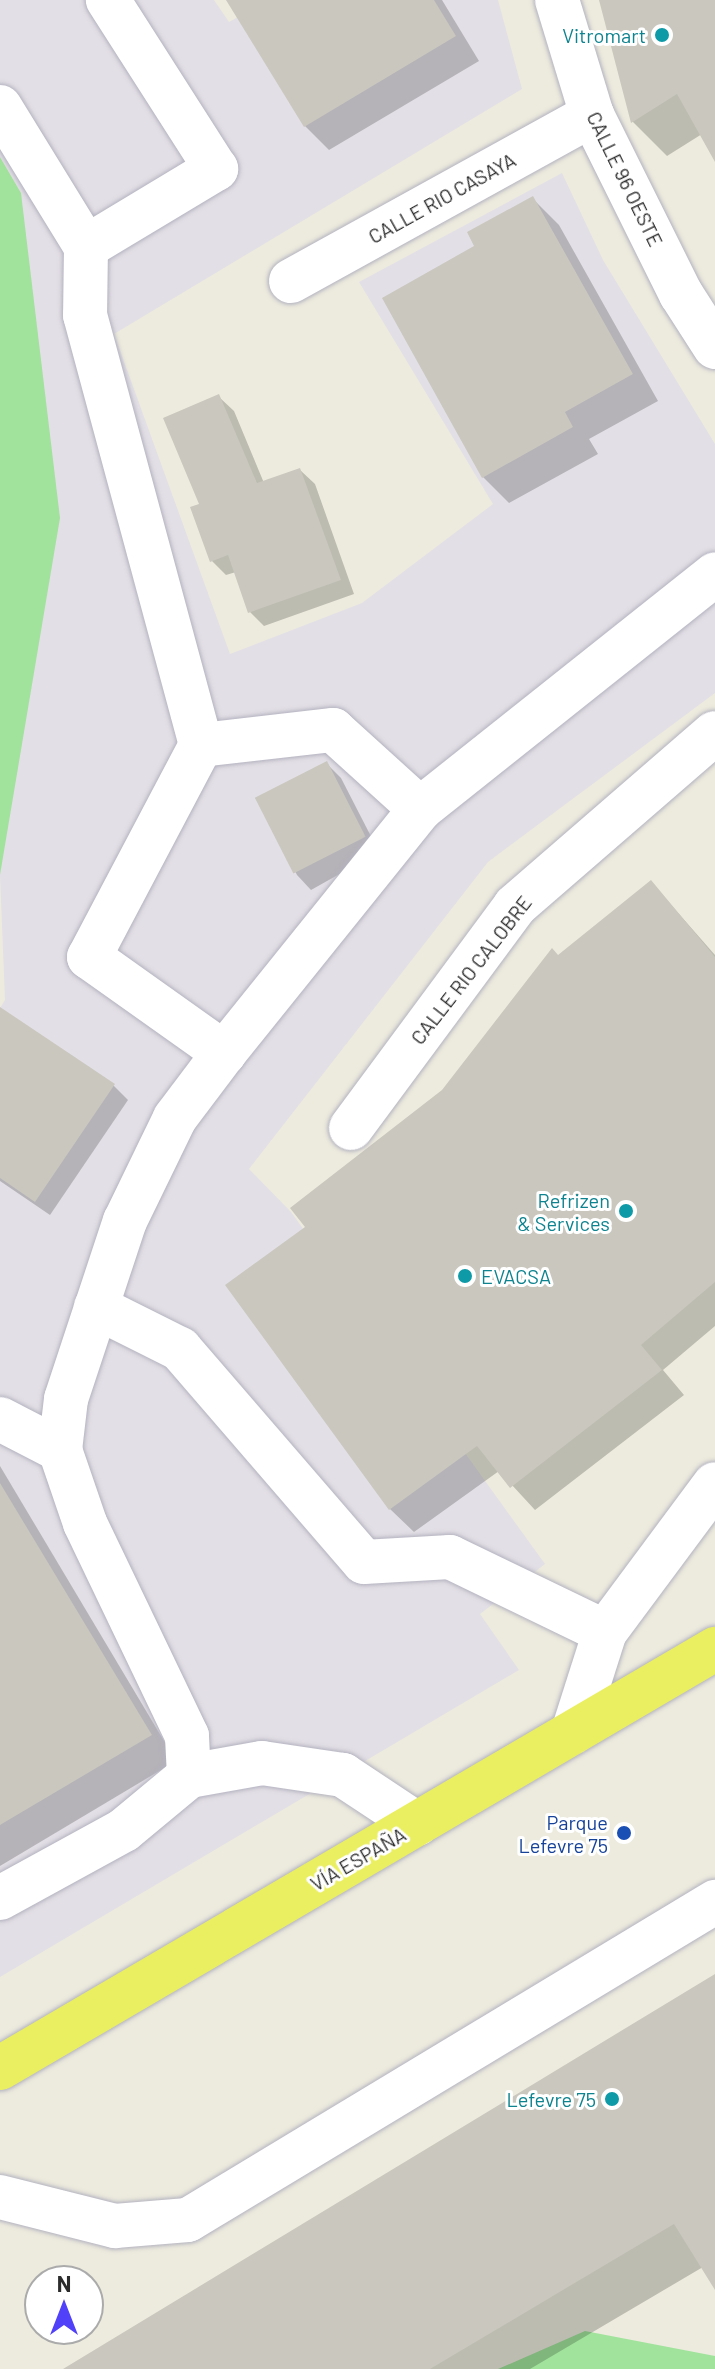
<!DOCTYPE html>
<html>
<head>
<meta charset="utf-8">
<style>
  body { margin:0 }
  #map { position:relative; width:715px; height:2369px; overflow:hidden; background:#edebde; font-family:Barlow,sans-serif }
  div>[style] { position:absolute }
  .industrial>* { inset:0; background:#e3dfe6 }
  .green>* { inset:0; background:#a1e39c }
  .shadow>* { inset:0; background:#0003 }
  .building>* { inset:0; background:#c9c7be; transform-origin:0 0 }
  .roads { filter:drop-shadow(0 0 2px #b3b2bf) drop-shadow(0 0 2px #b3b2bf) }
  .minor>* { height:44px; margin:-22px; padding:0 22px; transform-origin:22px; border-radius:22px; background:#fff }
  .major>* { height:44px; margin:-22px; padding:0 22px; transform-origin:22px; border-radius:22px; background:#eaef62 }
  .dots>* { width:22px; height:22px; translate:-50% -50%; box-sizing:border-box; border:4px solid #fff; border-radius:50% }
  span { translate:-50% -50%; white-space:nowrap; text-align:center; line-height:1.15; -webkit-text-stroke:6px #fff; paint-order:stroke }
  .culture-label { font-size:20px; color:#0d838f }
  .right { translate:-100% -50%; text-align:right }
  .left { translate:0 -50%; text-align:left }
  .street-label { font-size:20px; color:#2c2c2c }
  .transit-label { font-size:20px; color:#164399 }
  .north { position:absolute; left:24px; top:2265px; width:80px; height:80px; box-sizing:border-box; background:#fff; border:2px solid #ababab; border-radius:50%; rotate:0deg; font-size:22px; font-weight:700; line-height:32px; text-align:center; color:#2c2c2c }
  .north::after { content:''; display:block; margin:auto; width:28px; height:36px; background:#5141f8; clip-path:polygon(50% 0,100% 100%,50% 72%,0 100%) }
</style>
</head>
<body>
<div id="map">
  <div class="industrial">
    <div style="clip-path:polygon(0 0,214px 0,229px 22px,268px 0,498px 0,522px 89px,114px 334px,230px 654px,362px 603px,493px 504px,359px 282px,562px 173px,603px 260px,715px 444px,715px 693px,488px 862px,249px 1169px,291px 1212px,545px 1564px,480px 1614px,519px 1670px,0 1977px,0 1008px,5px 1000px,0 875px,21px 193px,0 157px)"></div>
  </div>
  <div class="green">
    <div style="clip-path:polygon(0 157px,21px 193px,60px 518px,0 875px)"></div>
    <div style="clip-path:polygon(585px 2331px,715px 2356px,715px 2369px,498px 2369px)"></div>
  </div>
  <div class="shadow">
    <div style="clip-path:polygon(233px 0,442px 0,479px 61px,329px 150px,305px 126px)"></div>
    <div style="clip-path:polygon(601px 0,715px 0,715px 157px,702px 134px,667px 156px,633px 122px)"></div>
    <div style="clip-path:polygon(533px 199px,559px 225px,658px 401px,589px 439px,598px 454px,509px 503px,483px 477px,477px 247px)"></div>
    <div style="clip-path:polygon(219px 397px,234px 411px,264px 483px,300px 470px,315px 484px,354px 594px,264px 626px,250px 612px,236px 572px,226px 575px,212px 561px,201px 505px)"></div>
    <div style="clip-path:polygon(326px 763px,341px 778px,379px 852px,311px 890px,297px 875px,258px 799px)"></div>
    <div style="clip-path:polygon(651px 882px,715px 955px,715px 1326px,663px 1370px,684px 1395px,535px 1510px,499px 1471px,414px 1532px,390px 1509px,307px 1227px,443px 1092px,558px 957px)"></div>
    <div style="clip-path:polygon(0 1043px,114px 1086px,128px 1100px,50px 1215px,0 1181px)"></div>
    <div style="clip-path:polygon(0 1466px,176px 1761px,0 1866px)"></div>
    <div style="clip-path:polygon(715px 1976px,715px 2286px,703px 2267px,530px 2369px,67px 2369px)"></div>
  </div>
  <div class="building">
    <div style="clip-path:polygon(226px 0,434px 0,456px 36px,304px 127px)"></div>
    <div style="clip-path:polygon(599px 0,715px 0,715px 162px,677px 94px,631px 123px)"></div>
    <div style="clip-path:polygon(533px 196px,633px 374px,565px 412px,573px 427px,482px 478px,382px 298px,474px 246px,467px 232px)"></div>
    <div style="clip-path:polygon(219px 394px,257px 483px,300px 468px,341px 580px,248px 613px,228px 555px,210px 562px,190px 507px,199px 504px,163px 418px)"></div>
    <div style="left:327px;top:761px;width:85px;height:81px;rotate:63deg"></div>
    <div style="clip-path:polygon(651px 880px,715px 957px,715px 1282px,641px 1345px,662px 1370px,510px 1488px,477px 1446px,389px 1510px,225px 1285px,305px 1227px,290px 1208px,442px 1090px,552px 948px,558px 955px)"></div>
    <div style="clip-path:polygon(0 1007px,115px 1084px,35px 1202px,0 1178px)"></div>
    <div style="clip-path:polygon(0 1483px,152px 1735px,0 1825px)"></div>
    <div style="clip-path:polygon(715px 1974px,715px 2290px,674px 2224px,430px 2369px,63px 2369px)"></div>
  </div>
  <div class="roads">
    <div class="minor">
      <div style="left:557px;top:0;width:120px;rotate:73.1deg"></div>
      <div style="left:592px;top:115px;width:200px;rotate:63.6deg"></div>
      <div style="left:681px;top:294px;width:63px;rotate:57.3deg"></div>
      <div style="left:0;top:107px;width:164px;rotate:58.4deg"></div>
      <div style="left:86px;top:247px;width:68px;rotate:90.8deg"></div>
      <div style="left:85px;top:315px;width:445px;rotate:74.9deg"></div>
      <div style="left:201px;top:745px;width:240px;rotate:117.8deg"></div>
      <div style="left:89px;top:957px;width:166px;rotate:35.4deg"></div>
      <div style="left:86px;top:247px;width:152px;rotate:-31deg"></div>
      <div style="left:216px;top:169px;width:201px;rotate:-122.6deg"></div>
      <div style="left:291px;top:281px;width:344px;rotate:-28.9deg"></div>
      <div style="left:201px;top:745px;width:133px;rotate:-6.5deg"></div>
      <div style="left:333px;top:730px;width:118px;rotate:42.2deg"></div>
      <div style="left:351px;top:1128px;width:276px;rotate:-53.5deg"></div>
      <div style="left:515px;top:906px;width:264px;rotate:-40.9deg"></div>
      <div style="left:96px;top:1307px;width:94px;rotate:26.6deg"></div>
      <div style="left:180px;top:1349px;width:281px;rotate:49.2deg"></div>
      <div style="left:364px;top:1562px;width:86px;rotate:-3.3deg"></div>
      <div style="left:450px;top:1557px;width:172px;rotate:25.8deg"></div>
      <div style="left:0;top:1419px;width:68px;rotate:27.3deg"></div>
      <div style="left:573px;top:1732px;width:105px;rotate:-72.3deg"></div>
      <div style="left:605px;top:1632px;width:184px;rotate:-53.4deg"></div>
      <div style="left:417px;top:1824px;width:89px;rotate:-146.5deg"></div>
      <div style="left:343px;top:1775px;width:82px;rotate:-171.6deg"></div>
      <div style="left:262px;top:1763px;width:74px;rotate:169.9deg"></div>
      <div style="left:189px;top:1776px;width:40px;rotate:-92.9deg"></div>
      <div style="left:187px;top:1736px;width:236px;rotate:-115.6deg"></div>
      <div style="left:85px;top:1523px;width:77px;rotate:-108.9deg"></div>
      <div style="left:60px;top:1450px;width:51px;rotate:-83.3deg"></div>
      <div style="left:66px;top:1399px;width:188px;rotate:-71.7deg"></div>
      <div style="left:125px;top:1221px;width:114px;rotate:-64.1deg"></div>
      <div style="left:175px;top:1118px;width:81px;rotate:-53deg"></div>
      <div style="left:224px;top:1053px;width:313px;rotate:-51.2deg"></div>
      <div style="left:420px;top:809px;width:377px;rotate:-38.5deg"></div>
      <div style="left:0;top:1898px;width:141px;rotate:-28.7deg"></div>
      <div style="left:124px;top:1830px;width:85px;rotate:-39.7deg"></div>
      <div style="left:0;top:2197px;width:119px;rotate:14.2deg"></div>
      <div style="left:115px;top:2226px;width:73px;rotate:-4.7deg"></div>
      <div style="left:188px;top:2220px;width:616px;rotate:-31.11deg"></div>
    </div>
    <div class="major">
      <div style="left:0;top:2068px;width:829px;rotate:-30.37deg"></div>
    </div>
  </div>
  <div class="dots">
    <div style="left:662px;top:35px;background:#0f9aa8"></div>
    <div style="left:626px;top:1211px;background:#0f9aa8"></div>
    <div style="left:465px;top:1276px;background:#0f9aa8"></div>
    <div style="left:624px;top:1833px;background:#1a4fb4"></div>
    <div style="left:612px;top:2099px;background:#0f9aa8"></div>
  </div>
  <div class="culture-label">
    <span class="right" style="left:646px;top:35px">Vitromart</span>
    <span class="right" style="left:610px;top:1212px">Refrizen<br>&amp; Services</span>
    <span class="left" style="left:481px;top:1276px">EVACSA</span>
    <span class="right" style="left:596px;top:2099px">Lefevre 75</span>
  </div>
  <div class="street-label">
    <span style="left:625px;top:179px;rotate:64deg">CALLE 96 OESTE</span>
    <span style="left:442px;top:198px;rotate:-29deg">CALLE RIO CASAYA</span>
    <span style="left:471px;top:970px;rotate:-52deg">CALLE RIO CALOBRE</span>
    <span style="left:358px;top:1859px;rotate:-30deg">VÍA ESPAÑA</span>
  </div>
  <div class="transit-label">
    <span class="right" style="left:608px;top:1834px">Parque<br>Lefevre 75</span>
  </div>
  <div class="north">N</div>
</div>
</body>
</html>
